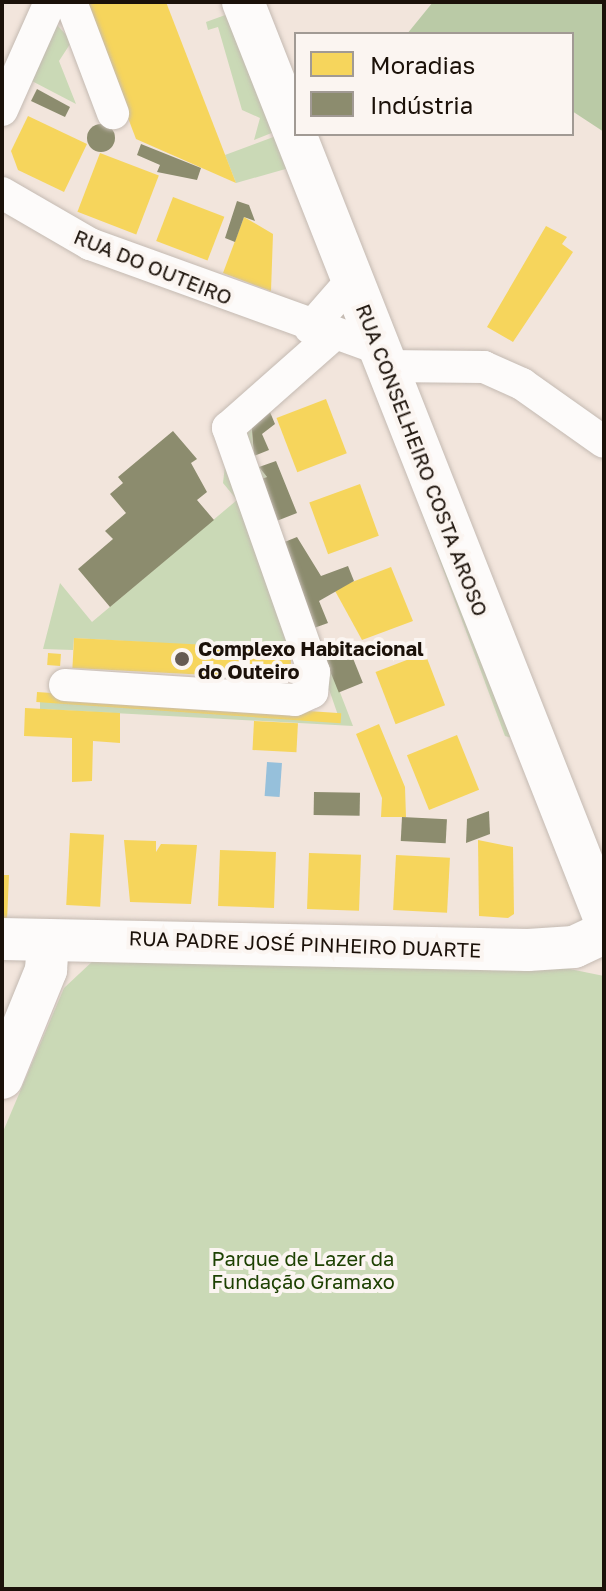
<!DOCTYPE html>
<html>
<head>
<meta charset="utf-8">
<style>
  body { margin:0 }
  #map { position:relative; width:606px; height:1591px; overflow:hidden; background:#f2e5dc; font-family:"Golos Text",sans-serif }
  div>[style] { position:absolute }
  .green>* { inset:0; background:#cad9b6 }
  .forest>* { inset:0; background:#bacaa6 }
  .water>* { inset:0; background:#96c0db; transform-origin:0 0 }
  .homes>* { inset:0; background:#f6d55c; transform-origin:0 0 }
  .industry>* { inset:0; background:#8c8c6e; transform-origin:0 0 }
  .round { border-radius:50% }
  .roads { filter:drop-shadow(0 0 2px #c4bab2) drop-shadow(0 0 2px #c4bab2) }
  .minor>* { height:32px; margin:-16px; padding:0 16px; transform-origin:16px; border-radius:16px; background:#fdfbfa }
  .major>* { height:42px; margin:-21px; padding:0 21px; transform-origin:21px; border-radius:21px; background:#fdfbfa }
  .dots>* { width:22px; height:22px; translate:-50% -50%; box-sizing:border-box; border:4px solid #fbf5f1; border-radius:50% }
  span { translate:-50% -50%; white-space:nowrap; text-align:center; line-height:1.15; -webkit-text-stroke:8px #fbf5f1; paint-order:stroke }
  .street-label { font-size:20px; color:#1b1109 }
  .poi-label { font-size:20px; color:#1b1109; font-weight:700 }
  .left { translate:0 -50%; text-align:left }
  .park-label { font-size:20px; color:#1d4102 }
  .frame { position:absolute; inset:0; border:4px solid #1b1109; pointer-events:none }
  .legend { position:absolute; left:294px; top:32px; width:280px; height:104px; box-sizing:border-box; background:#fbf5f1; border:2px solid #a19a94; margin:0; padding:10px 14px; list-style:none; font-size:24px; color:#1b1109 }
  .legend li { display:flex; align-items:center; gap:16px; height:40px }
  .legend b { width:40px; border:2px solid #a19a94 }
</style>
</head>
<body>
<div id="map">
  <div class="green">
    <div style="clip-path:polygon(228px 14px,274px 132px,254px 140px,260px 118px,242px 110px,218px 27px,208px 30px,206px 22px)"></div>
    <div style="clip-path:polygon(57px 25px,72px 41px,59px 61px,76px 104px,30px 80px)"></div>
    <div style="clip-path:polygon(276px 136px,289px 168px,236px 183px,225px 155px)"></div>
    <div style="clip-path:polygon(251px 419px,254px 460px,267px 477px,258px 480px,353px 726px,40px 709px,40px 701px,340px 721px,241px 436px)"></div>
    <div style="clip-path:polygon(226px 457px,292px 651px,74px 638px,73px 650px,43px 649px,60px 583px,92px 622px,237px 500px,223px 483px)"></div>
    <div style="clip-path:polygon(412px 486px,512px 738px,505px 736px)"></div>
    <div style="clip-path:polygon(95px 959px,555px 966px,604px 976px,604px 1589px,2px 1589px,2px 1134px,64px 988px)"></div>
  </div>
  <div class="forest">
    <div style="clip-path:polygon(433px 2px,604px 2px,604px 132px,572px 111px,572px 34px,407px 34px)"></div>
  </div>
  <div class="water">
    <div style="left:267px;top:762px;width:15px;height:34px;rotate:4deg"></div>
  </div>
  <div class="homes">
    <div style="clip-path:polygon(84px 2px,166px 2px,236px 183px,136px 139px)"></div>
    <div style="clip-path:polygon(28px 116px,87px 144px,64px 192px,18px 170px,11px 151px)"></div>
    <div style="left:100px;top:153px;width:63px;height:63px;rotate:21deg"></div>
    <div style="left:173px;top:197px;width:55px;height:47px;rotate:21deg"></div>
    <div style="clip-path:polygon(244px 217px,273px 234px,271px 291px,223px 273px)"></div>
    <div style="clip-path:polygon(546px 226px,567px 237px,562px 244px,573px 252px,513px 342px,487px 327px)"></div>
    <div style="left:326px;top:399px;width:58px;height:53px;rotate:69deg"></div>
    <div style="left:360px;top:484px;width:55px;height:54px;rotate:70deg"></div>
    <div style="clip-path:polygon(391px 567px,413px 621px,362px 640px,334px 589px)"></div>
    <div style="left:74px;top:638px;width:218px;height:30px;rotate:3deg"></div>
    <div style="left:48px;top:653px;width:13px;height:12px;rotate:4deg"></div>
    <div style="left:425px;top:653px;width:56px;height:53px;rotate:69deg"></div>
    <div style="left:37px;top:692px;width:305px;height:10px;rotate:4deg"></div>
    <div style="clip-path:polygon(25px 708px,120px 713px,120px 743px,93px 741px,92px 781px,72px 782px,72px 738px,24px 736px)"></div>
    <div style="left:254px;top:721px;width:44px;height:29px;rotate:3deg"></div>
    <div style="clip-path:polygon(379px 724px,405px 787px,406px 817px,381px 817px,382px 798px,356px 734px)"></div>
    <div style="left:457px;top:735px;width:59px;height:54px;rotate:68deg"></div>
    <div style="left:70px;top:833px;width:34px;height:72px;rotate:3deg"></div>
    <div style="clip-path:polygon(124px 840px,156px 841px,156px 852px,161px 844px,197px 845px,191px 904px,130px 902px)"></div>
    <div style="clip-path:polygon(478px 840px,513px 847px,514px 914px,508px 918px,479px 916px)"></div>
    <div style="left:220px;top:850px;width:56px;height:56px;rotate:2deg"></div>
    <div style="left:309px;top:853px;width:52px;height:56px;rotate:2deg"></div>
    <div style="left:396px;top:855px;width:54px;height:55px;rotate:3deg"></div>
    <div style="clip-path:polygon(2px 875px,9px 875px,7px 921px,2px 921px)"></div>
  </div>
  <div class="industry">
    <div style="clip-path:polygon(37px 89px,70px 107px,65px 117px,31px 101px)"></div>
    <div class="round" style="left:87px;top:124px;width:28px;height:28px"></div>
    <div style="clip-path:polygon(141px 144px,201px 168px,197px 180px,157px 172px,160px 165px,137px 155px)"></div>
    <div style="clip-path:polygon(237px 201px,249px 205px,255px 221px,244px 217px,235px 242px,225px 238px)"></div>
    <div style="clip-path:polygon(267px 405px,275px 424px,262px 434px,269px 450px,254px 456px,251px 418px)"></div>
    <div style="clip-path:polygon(173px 431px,197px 459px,191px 463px,207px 492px,197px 500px,214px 520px,110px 607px,78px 569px,113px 539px,105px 531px,126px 513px,110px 494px,123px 483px,118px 477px)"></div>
    <div style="clip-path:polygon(276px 461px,297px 513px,274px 522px,258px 480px,267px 477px,259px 467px)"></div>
    <div style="clip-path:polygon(297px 537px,321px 576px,348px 566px,354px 581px,319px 601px,328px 623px,314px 628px,282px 543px)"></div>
    <div style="left:346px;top:641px;width:45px;height:26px;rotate:68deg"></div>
    <div style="left:314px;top:792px;width:46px;height:23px;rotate:1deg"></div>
    <div style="clip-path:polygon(489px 811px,490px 834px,466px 843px,467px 819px)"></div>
    <div style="left:402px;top:817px;width:45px;height:24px;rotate:3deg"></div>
  </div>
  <div class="roads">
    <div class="minor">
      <div style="left:71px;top:2px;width:119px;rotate:69.3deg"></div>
      <div style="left:2px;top:110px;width:118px;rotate:-66deg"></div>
      <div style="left:2px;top:193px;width:102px;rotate:30.1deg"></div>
      <div style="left:90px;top:244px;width:306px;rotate:19.9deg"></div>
      <div style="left:310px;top:328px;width:64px;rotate:-48.8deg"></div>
      <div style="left:385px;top:366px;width:99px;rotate:0.6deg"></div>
      <div style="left:484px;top:367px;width:42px;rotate:24.1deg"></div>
      <div style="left:522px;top:384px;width:100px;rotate:35.3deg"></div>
      <div style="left:65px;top:685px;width:230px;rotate:3.7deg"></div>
      <div style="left:295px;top:700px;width:19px;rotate:-25deg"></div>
      <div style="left:312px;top:692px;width:20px;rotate:-84deg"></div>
      <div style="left:314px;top:672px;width:259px;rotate:-109.4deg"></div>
      <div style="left:228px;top:428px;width:139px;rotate:-41.5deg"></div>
    </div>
    <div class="major">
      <div style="left:243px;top:2px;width:984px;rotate:68.47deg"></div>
      <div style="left:2px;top:939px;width:526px;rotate:1.2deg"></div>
      <div style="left:528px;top:950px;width:46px;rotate:-3.7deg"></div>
      <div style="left:574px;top:947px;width:33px;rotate:-25deg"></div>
      <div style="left:2px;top:1078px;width:117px;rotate:-67.8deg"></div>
      <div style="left:46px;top:970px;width:30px;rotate:-86deg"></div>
    </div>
  </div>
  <div class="dots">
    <div style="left:182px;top:659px;background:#665b53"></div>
  </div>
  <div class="street-label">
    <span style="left:153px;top:267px;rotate:22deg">RUA DO OUTEIRO</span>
    <span style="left:422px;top:460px;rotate:69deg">RUA CONSELHEIRO COSTA AROSO</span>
    <span style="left:305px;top:944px;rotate:2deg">RUA PADRE JOSÉ PINHEIRO DUARTE</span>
  </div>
  <div class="poi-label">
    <span class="left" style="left:198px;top:660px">Complexo Habitacional<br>do Outeiro</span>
  </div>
  <div class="park-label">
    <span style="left:303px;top:1270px">Parque de Lazer da<br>Fundação Gramaxo</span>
  </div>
  <div class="frame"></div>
  <ul class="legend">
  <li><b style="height:22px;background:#f6d55c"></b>Moradias</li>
  <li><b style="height:22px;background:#8c8c6e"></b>Indústria</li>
  </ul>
</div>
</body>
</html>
